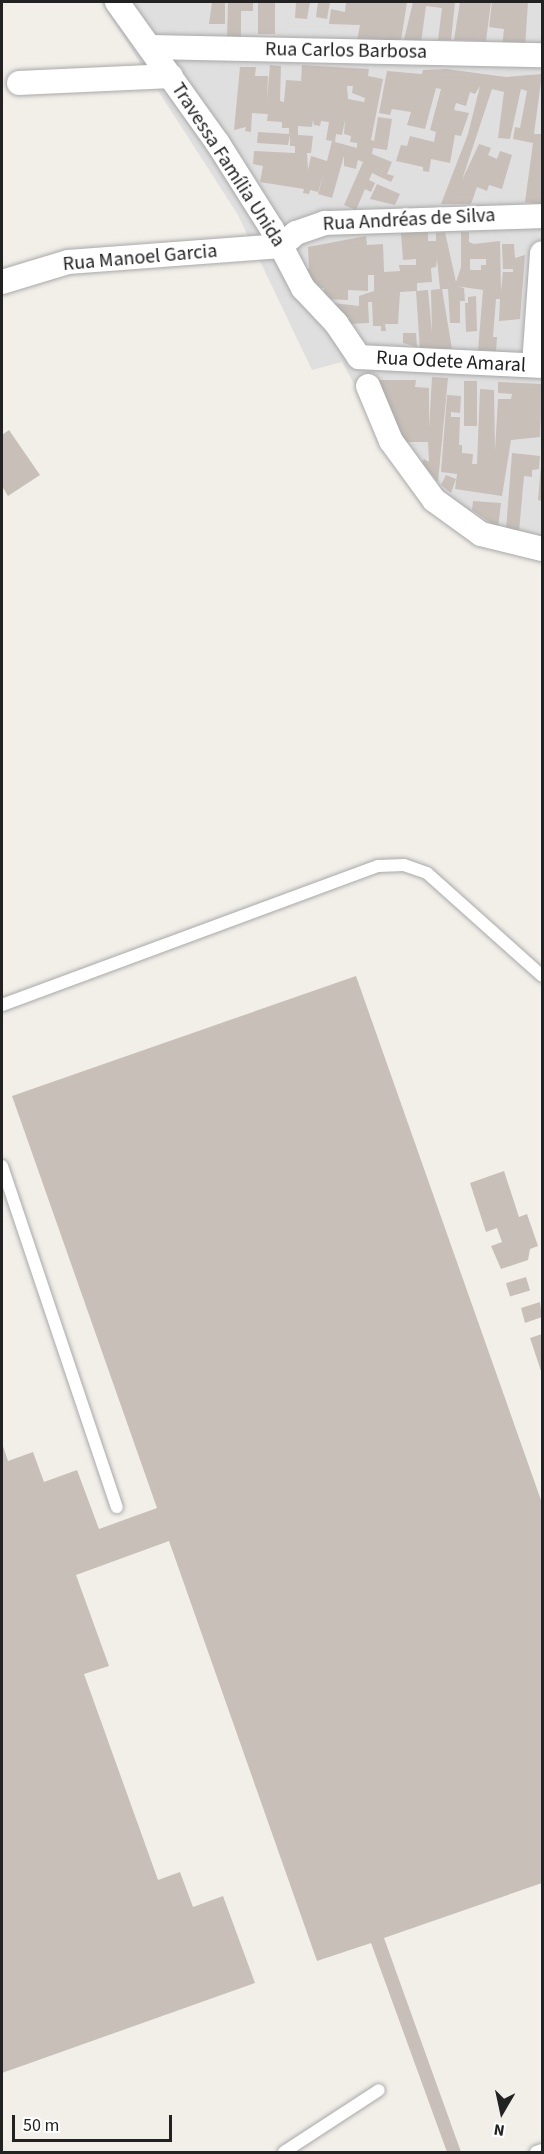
<!DOCTYPE html>
<html>
<head>
<meta charset="utf-8">
<style>
  body { margin:0 }
  #map { position:relative; width:544px; height:2154px; overflow:hidden; background:#f2efe9; font-family:"Source Sans 3",sans-serif }
  div>[style] { position:absolute }
  .residential>* { inset:0; background:#e0dfdf }
  .building>* { inset:0; background:#c7bfb8; transform-origin:0 0 }
  .roads { filter:drop-shadow(0 0 2px #a9a9a9) drop-shadow(0 0 2px #a9a9a9) }
  .lane>* { height:12px; margin:-6px; padding:0 6px; transform-origin:6px; border-radius:6px; background:#fff }
  .street>* { height:24px; margin:-12px; padding:0 12px; transform-origin:12px; border-radius:12px; background:#fff }
  span { translate:-50% -50%; white-space:nowrap; text-align:center; line-height:1.15; -webkit-text-stroke:4.5px #fff; paint-order:stroke }
  .street-label { font-size:20px; color:#222 }
  .frame { position:absolute; inset:0; border:3px solid #222; pointer-events:none }
  .north { position:absolute; left:472px; top:2082px; width:60px; height:60px; -webkit-text-stroke:4px #fff; paint-order:stroke; rotate:189deg; font-size:16px; font-weight:700; line-height:24px; text-align:center; color:#222 }
  .north::after { content:''; display:block; margin:auto; width:21px; height:27px; background:#222; clip-path:polygon(50% 0,100% 100%,50% 72%,0 100%) }
  .scale { position:absolute; left:12px; top:2115px; width:160px; height:27px; box-sizing:border-box; border:3px solid #222; border-top:0; padding-left:8px; font-size:18px; line-height:21px; white-space:nowrap; color:#222; -webkit-text-stroke:4px #fff; paint-order:stroke }
</style>
</head>
<body>
<div id="map">
  <div class="residential">
    <div style="clip-path:polygon(101px 2px,542px 2px,542px 551px,470px 538px,416px 496px,342px 362px,312px 370px,238px 215px)"></div>
  </div>
  <div class="building">
    <div style="clip-path:polygon(212px 2px,225px 2px,225px 24px,209px 24px)"></div>
    <div style="clip-path:polygon(228px 2px,253px 2px,253px 11px,241px 11px,241px 37px,227px 37px)"></div>
    <div style="left:258px;top:2px;width:17px;height:32px"></div>
    <div style="clip-path:polygon(296px 2px,310px 2px,307px 19px,295px 18px)"></div>
    <div style="clip-path:polygon(318px 2px,330px 2px,327px 19px,316px 17px)"></div>
    <div style="clip-path:polygon(346px 2px,407px 2px,401px 40px,357px 41px,360px 25px,329px 24px,331px 9px,345px 12px)"></div>
    <div style="clip-path:polygon(413px 2px,455px 2px,451px 40px,438px 40px,442px 8px,426px 6px,421px 43px,404px 40px)"></div>
    <div style="clip-path:polygon(460px 2px,491px 2px,486px 41px,454px 40px)"></div>
    <div style="clip-path:polygon(492px 2px,528px 2px,525px 47px,502px 48px,504px 29px,489px 27px)"></div>
    <div style="clip-path:polygon(evenodd,270px 65px,281px 66px,280px 101px,284px 102px,286px 80px,301px 81px,302px 65px,369px 69px,368px 76px,383px 79px,371px 140px,374px 141px,378px 117px,392px 119px,387px 150px,373px 148px,372px 154px,392px 162px,387px 174px,394px 176px,391px 182px,372px 173px,369px 180px,375px 183px,371px 192px,365px 189px,356px 210px,344px 205px,363px 162px,358px 160px,356px 169px,344px 166px,344px 156px,332px 198px,318px 194px,324px 173px,318px 192px,310px 190px,309px 194px,303px 193px,304px 189px,260px 182px,263px 166px,253px 164px,254px 151px,295px 153px,295px 146px,290px 146px,290px 135px,288px 145px,257px 143px,258px 132px,289px 134px,289px 128px,282px 128px,282px 122px,267px 121px,268px 114px,252px 113px,251px 132px,245px 131px,246px 127px,234px 130px,240px 67px,256px 67px,255px 76px,268px 76px,267px 100px,270px 65px,347px 86px,353px 86px,352px 93px,365px 98px,364px 102px,348px 99px,347px 86px,270px 65px,313px 120px,314px 125px,320px 126px,321px 121px,329px 122px,326px 140px,332px 141px,327px 161px,311px 156px,308px 170px,307px 153px,311px 153px,313px 136px,298px 135px,298px 126px,312px 127px,313px 120px,270px 65px,345px 120px,344px 134px,351px 136px,350px 142px,357px 143px,357px 148px,335px 142px,336px 134px,342px 135px,345px 120px)"></div>
    <div style="clip-path:polygon(446px 69px,506px 77px,542px 74px,534px 134px,542px 134px,542px 204px,525px 202px,533px 143px,513px 139px,515px 127px,520px 128px,527px 91px,521px 89px,510px 139px,498px 138px,504px 92px,492px 89px,462px 180px,479px 144px,491px 148px,488px 155px,497px 159px,500px 151px,512px 155px,502px 189px,489px 185px,487px 191px,477px 187px,471px 204px,441px 204px,468px 134px,480px 86px,475px 94px,470px 92px,466px 106px,456px 103px,454px 110px,469px 113px,461px 136px,455px 135px,450px 163px,431px 159px,429px 172px,423px 171px,423px 167px,396px 161px,401px 145px,407px 146px,410px 136px,434px 142px,436px 132px,430px 130px,441px 89px,436px 88px,425px 129px,407px 125px,411px 112px,392px 109px,390px 115px,379px 113px,387px 71px,422px 74px,423px 70px)"></div>
    <div style="clip-path:polygon(377px 184px,400px 194px,395px 205px,370px 199px)"></div>
    <div style="clip-path:polygon(evenodd,428px 232px,428px 241px,436px 241px,436px 233px,445px 232px,456px 282px,461px 267px,461px 232px,469px 232px,469px 242px,474px 244px,500px 241px,501px 291px,503px 272px,513px 272px,513px 269px,503px 269px,502px 244px,514px 244px,515px 258px,525px 255px,520px 319px,499px 321px,500px 299px,496px 299px,493px 337px,497px 337px,496px 351px,478px 350px,483px 290px,456px 286px,464px 288px,465px 301px,460px 301px,460px 323px,450px 323px,448px 289px,442px 289px,452px 349px,420px 350px,416px 291px,400px 292px,398px 324px,385px 324px,386px 331px,381px 331px,381px 326px,373px 326px,372px 302px,368px 302px,369px 323px,349px 324px,349px 317px,341px 317px,341px 310px,333px 310px,333px 303px,359px 306px,359px 296px,374px 291px,374px 275px,368px 275px,368px 291px,348px 290px,348px 300px,323px 299px,324px 288px,315px 287px,305px 269px,309px 269px,308px 247px,366px 236px,367px 245px,383px 244px,384px 272px,400px 271px,399px 265px,416px 265px,416px 259px,403px 260px,401px 233px,428px 232px,437px 259px,440px 289px,431px 290px,432px 333px,428px 290px,417px 291px,417px 283px,432px 282px,431px 268px,436px 267px,437px 259px,428px 232px,470px 259px,486px 259px,486px 265px,481px 265px,481px 270px,470px 270px,470px 259px)"></div>
    <div style="clip-path:polygon(476px 296px,477px 331px,466px 332px,465px 303px,468px 303px,468px 297px)"></div>
    <div style="clip-path:polygon(403px 333px,416px 333px,417px 347px,403px 343px)"></div>
    <div style="clip-path:polygon(432px 377px,448px 378px,438px 482px,422px 463px,424px 459px,429px 462px,428px 442px,404px 442px,377px 380px,416px 380px,415px 387px,429px 388px,429px 428px)"></div>
    <div style="left:464px;top:381px;width:13px;height:45px"></div>
    <div style="clip-path:polygon(498px 382px,542px 384px,540px 437px,511px 440px,502px 496px,455px 489px,457px 474px,441px 472px,447px 395px,461px 396px,460px 413px,451px 412px,451px 417px,460px 417px,459px 445px,462px 445px,462px 453px,473px 454px,472px 464px,477px 464px,480px 389px,494px 390px,495px 451px,498px 399px,511px 399px,512px 394px,498px 393px)"></div>
    <div style="clip-path:polygon(9px 430px,40px 475px,8px 496px,2px 486px,2px 435px)"></div>
    <div style="clip-path:polygon(512px 453px,540px 456px,539px 469px,532px 470px,532px 477px,524px 476px,519px 532px,506px 530px)"></div>
    <div style="clip-path:polygon(541px 465px,542px 465px,542px 501px,538px 500px)"></div>
    <div style="clip-path:polygon(446px 475px,456px 479px,451px 493px,441px 485px)"></div>
    <div style="clip-path:polygon(473px 501px,501px 503px,498px 528px,472px 510px)"></div>
    <div style="clip-path:polygon(356px 976px,542px 1503px,542px 1883px,384px 1938px,461px 2152px,447px 2152px,371px 1943px,317px 1961px,169px 1541px,76px 1575px,109px 1666px,84px 1674px,158px 1880px,180px 1872px,193px 1907px,223px 1896px,255px 1983px,2px 2073px,2px 1443px,8px 1461px,33px 1452px,44px 1482px,77px 1470px,99px 1529px,157px 1508px,12px 1096px)"></div>
    <div style="clip-path:polygon(504px 1171px,519px 1217px,527px 1214px,538px 1246px,530px 1249px,528px 1260px,501px 1269px,491px 1246px,502px 1242px,497px 1228px,486px 1232px,470px 1183px)"></div>
    <div style="left:526px;top:1277px;width:14px;height:21px;rotate:73deg"></div>
    <div style="clip-path:polygon(540px 1302px,542px 1317px,525px 1323px,521px 1308px)"></div>
    <div style="clip-path:polygon(542px 1334px,542px 1374px,530px 1338px)"></div>
  </div>
  <div class="roads">
    <div class="lane">
      <div style="left:2px;top:1005px;width:401px;rotate:-20.3deg"></div>
      <div style="left:378px;top:866px;width:26px;rotate:-2deg"></div>
      <div style="left:404px;top:865px;width:24px;rotate:19deg"></div>
      <div style="left:427px;top:873px;width:154px;rotate:41.8deg"></div>
      <div style="left:2px;top:1166px;width:360px;rotate:71.4deg"></div>
      <div style="left:284px;top:2152px;width:113px;rotate:-33.1deg"></div>
      <div style="left:536px;top:2152px;width:6px;rotate:-18deg"></div>
    </div>
    <div class="street">
      <div style="left:117px;top:2px;width:172px;rotate:54.5deg"></div>
      <div style="left:217px;top:142px;width:103px;rotate:57.7deg"></div>
      <div style="left:272px;top:229px;width:67px;rotate:62.3deg"></div>
      <div style="left:303px;top:288px;width:48px;rotate:46.7deg"></div>
      <div style="left:336px;top:323px;width:41px;rotate:55.9deg"></div>
      <div style="left:359px;top:357px;width:183px;rotate:2.8deg"></div>
      <div style="left:150px;top:47px;width:392px;rotate:1.2deg"></div>
      <div style="left:19px;top:83px;width:152px;rotate:-2.6deg"></div>
      <div style="left:281px;top:246px;width:20px;rotate:-41deg"></div>
      <div style="left:296px;top:233px;width:31px;rotate:-19deg"></div>
      <div style="left:325px;top:223px;width:217px;rotate:-1.8deg"></div>
      <div style="left:2px;top:282px;width:69px;rotate:-16.9deg"></div>
      <div style="left:68px;top:262px;width:214px;rotate:-4.3deg"></div>
      <div style="left:534px;top:365px;width:112px;rotate:-85.9deg"></div>
      <div style="left:368px;top:386px;width:60px;rotate:67.3deg"></div>
      <div style="left:391px;top:441px;width:73px;rotate:53.9deg"></div>
      <div style="left:434px;top:500px;width:58px;rotate:35.9deg"></div>
      <div style="left:481px;top:534px;width:63px;rotate:13.8deg"></div>
    </div>
  </div>
  <div class="street-label">
    <span style="left:346px;top:51px;rotate:1deg">Rua Carlos Barbosa</span>
    <span style="left:228px;top:165px;rotate:57deg">Travessa Família Unida</span>
    <span style="left:409px;top:220px;rotate:-3deg">Rua Andréas de Silva</span>
    <span style="left:140px;top:258px;rotate:-5deg">Rua Manoel Garcia</span>
    <span style="left:451px;top:362px;rotate:3deg">Rua Odete Amaral</span>
  </div>
  <div class="frame"></div>
  <div class="north">N</div>
  <div class="scale">50 m</div>
</div>
</body>
</html>
